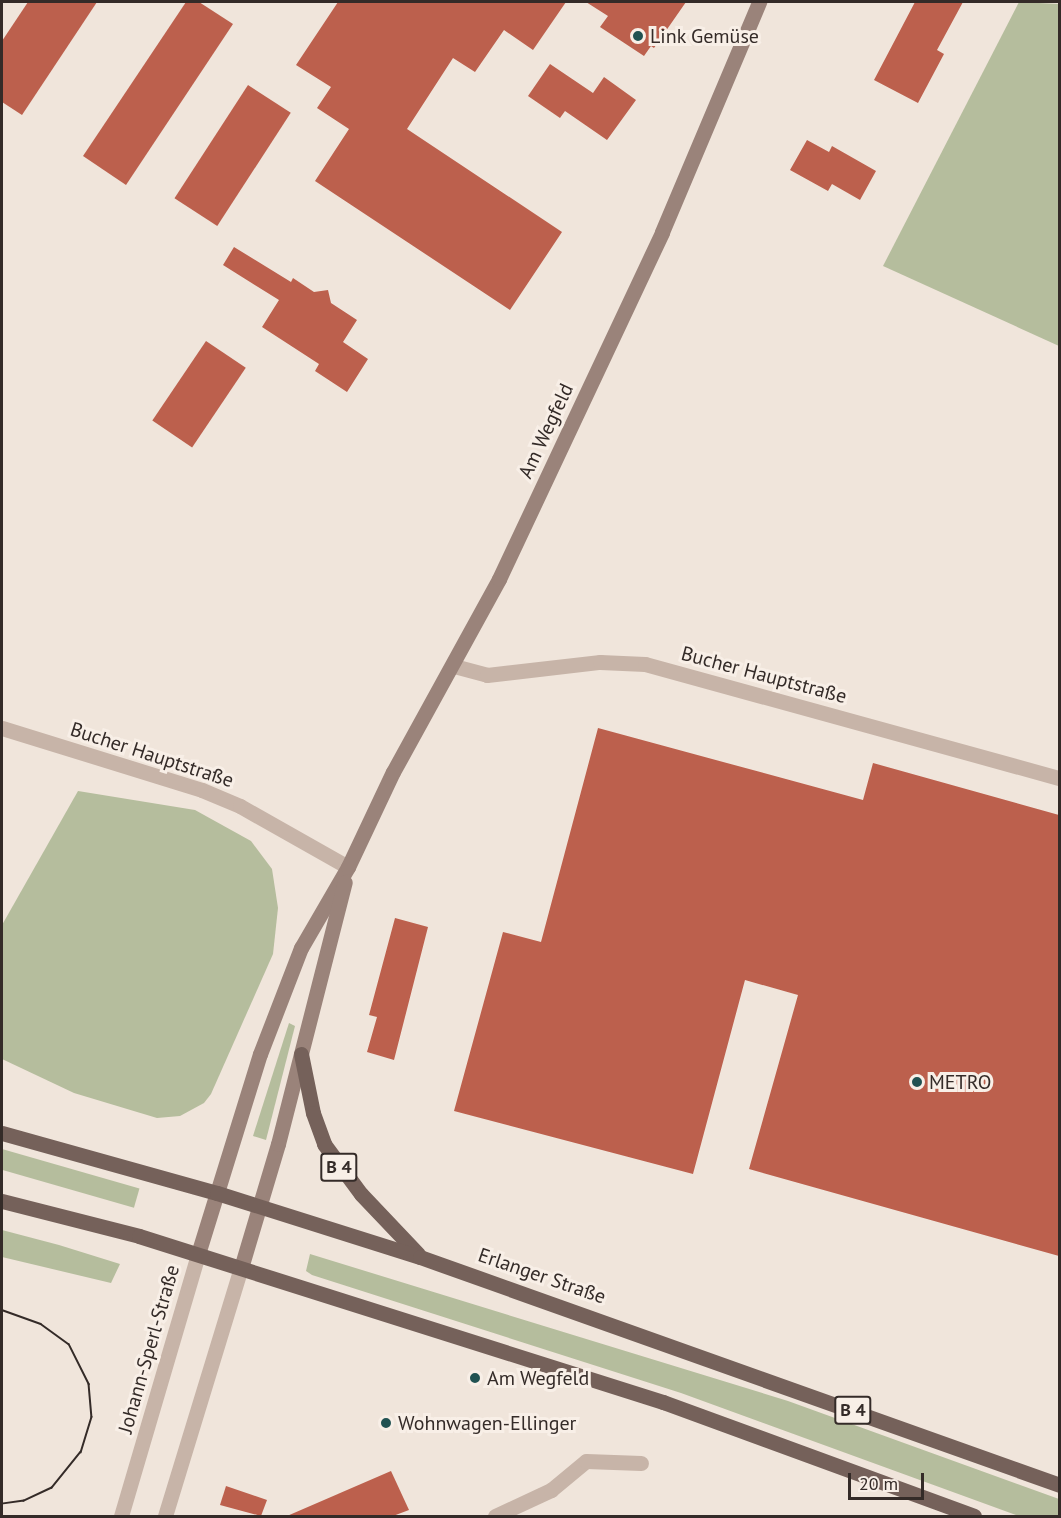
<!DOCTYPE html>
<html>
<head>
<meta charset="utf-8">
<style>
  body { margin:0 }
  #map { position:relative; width:1061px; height:1518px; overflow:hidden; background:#f0e5db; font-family:"PT Sans",sans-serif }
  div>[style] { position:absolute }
  .green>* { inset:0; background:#b5bd9d; transform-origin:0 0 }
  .building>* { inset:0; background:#bc604d; transform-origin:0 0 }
  .street>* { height:15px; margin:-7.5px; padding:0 7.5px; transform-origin:7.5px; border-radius:7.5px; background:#c7b4a8 }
  .secondary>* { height:15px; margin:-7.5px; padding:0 7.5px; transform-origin:7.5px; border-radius:7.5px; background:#9a837a }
  .primary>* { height:15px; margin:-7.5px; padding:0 7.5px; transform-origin:7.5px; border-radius:7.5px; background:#75615a }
  .tram>* { height:1.5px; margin:-0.75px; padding:0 0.75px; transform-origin:0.75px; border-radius:0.75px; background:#342b28 }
  .dots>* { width:16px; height:16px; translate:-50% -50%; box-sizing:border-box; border:3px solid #f8efe7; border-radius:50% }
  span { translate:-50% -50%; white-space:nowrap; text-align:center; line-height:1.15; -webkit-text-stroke:6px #f8efe7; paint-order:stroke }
  .shield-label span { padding:2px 4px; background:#f8efe7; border:2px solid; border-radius:4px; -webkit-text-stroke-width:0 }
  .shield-label { font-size:18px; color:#342b28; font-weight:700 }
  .poi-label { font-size:20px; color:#342b28 }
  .left { translate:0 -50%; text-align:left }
  .street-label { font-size:20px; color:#342b28 }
  .frame { position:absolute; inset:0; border:3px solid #342b28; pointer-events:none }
  .scale { position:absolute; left:848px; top:1473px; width:76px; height:27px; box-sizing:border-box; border:3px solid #342b28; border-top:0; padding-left:8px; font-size:18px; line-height:21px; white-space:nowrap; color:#342b28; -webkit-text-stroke:4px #f8efe7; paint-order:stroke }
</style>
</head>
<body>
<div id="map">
  <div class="green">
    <div style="clip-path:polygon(1019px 2px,1059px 4px,1059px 346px,883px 266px)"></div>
    <div style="clip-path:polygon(78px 791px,195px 810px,251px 841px,272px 869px,278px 908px,273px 954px,211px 1094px,204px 1103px,180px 1116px,157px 1118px,74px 1093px,2px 1059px,2px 925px)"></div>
    <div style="clip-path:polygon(289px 1023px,295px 1026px,266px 1140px,253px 1136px)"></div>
    <div style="left:2px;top:1149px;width:143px;height:20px;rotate:16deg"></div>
    <div style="clip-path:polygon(2px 1230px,59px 1245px,120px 1264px,111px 1283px,2px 1257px)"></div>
    <div style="clip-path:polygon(310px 1254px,788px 1401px,1059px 1499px,1059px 1516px,1019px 1516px,681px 1393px,312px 1275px,306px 1271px)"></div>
  </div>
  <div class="building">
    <div style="clip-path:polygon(28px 2px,97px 2px,22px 115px,2px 102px,2px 41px)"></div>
    <div style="clip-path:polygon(186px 2px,199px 2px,233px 24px,126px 185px,83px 156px)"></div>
    <div style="clip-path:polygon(338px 2px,566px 2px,533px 50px,504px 30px,475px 72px,453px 58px,407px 129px,562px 232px,510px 310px,315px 181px,349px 129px,317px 108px,331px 87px,296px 65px)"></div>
    <div style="clip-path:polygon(586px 2px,686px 2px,654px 48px,651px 46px,644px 56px,600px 27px,608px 16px)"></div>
    <div style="clip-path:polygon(915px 2px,963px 2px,937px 50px,944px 54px,918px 103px,874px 80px)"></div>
    <div style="clip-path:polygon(550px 64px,593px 93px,604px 77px,636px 100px,607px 140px,565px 111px,560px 118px,528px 96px)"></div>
    <div style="left:248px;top:85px;width:51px;height:135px;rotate:33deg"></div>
    <div style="clip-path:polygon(807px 140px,829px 152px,832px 146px,876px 171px,860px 200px,832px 184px,828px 191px,790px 170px)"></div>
    <div style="clip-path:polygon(234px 247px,291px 282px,293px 278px,314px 292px,328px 290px,331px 303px,357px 320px,343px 342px,368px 359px,347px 392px,315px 371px,319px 364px,262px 327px,279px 300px,223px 265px)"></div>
    <div style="left:206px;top:341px;width:48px;height:96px;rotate:34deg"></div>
    <div style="clip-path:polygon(598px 728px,863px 800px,873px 763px,1059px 815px,1059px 1256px,749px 1169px,798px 995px,745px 980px,693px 1174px,454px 1111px,503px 932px,541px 942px)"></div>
    <div style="clip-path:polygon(395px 918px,428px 927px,394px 1060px,367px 1052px,377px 1017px,369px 1015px)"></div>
    <div style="clip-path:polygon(391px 1471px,409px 1510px,393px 1516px,287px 1516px)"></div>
    <div style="clip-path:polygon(226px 1486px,267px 1500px,261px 1516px,220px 1505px)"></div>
  </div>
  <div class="street">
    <div style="left:454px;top:666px;width:34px;rotate:15deg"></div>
    <div style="left:487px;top:675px;width:114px;rotate:-6.6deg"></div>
    <div style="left:600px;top:662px;width:45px;rotate:2.5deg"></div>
    <div style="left:645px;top:664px;width:430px;rotate:15.4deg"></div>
    <div style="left:2px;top:728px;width:209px;rotate:17.2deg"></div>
    <div style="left:202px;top:790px;width:41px;rotate:22.8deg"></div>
    <div style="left:240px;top:806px;width:124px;rotate:29.5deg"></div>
    <div style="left:121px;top:1516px;width:273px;rotate:-73.6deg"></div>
    <div style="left:165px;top:1516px;width:259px;rotate:-73deg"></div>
    <div style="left:495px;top:1516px;width:62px;rotate:-24.9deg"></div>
    <div style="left:551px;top:1490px;width:45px;rotate:-39.6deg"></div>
    <div style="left:586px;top:1461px;width:55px;rotate:2.1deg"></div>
  </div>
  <div class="secondary">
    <div style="left:198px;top:1254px;width:209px;rotate:-72.8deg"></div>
    <div style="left:260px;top:1054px;width:114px;rotate:-68.9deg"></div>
    <div style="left:301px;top:948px;width:94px;rotate:-59.9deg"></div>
    <div style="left:348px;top:867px;width:105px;rotate:-64.7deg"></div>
    <div style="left:393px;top:772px;width:220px;rotate:-61.2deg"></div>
    <div style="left:499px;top:579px;width:383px;rotate:-64.8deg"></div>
    <div style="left:662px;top:232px;width:250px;rotate:-67.1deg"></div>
    <div style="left:241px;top:1268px;width:129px;rotate:-73.4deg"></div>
    <div style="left:278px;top:1144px;width:270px;rotate:-75.7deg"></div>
  </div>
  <div class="primary">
    <div style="left:301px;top:1054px;width:60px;rotate:78.5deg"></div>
    <div style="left:313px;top:1113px;width:33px;rotate:70deg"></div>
    <div style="left:324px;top:1144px;width:62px;rotate:53.5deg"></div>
    <div style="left:361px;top:1194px;width:83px;rotate:46.5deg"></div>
    <div style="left:2px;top:1133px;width:223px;rotate:15.6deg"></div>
    <div style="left:217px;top:1193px;width:213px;rotate:17.5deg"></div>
    <div style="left:420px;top:1257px;width:679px;rotate:19.61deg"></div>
    <div style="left:2px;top:1201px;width:141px;rotate:14.3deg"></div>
    <div style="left:139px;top:1236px;width:550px;rotate:17.58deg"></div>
    <div style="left:663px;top:1402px;width:331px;rotate:20.1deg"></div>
  </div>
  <div class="tram">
    <div style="left:2px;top:1310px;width:41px;rotate:19.7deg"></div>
    <div style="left:41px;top:1324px;width:34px;rotate:36deg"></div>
    <div style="left:69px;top:1344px;width:45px;rotate:63.4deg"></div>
    <div style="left:89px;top:1384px;width:33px;rotate:85deg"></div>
    <div style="left:92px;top:1417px;width:37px;rotate:107deg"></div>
    <div style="left:81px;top:1452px;width:46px;rotate:128.9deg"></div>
    <div style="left:52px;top:1488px;width:31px;rotate:155deg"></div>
    <div style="left:24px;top:1501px;width:22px;rotate:172deg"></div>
  </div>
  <div class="dots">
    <div style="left:638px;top:36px;background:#215252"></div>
    <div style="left:917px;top:1082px;background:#215252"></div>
    <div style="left:475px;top:1378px;background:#215252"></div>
    <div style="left:386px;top:1423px;background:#215252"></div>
  </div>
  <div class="shield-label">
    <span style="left:339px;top:1167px">B 4</span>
    <span style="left:853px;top:1410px">B 4</span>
  </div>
  <div class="poi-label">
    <span class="left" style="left:650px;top:36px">Link Gemüse</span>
    <span class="left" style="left:929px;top:1082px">METRO</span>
    <span class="left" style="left:487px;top:1378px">Am Wegfeld</span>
    <span class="left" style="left:398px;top:1423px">Wohnwagen-Ellinger</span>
  </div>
  <div class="street-label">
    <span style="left:546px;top:431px;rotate:-65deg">Am Wegfeld</span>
    <span style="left:764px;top:675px;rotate:15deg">Bucher Hauptstraße</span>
    <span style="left:152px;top:755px;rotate:18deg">Bucher Hauptstraße</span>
    <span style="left:542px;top:1276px;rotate:19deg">Erlanger Straße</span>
    <span style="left:149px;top:1349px;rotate:-74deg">Johann-Sperl-Straße</span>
  </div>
  <div class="frame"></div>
  <div class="scale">20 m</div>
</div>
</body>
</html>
